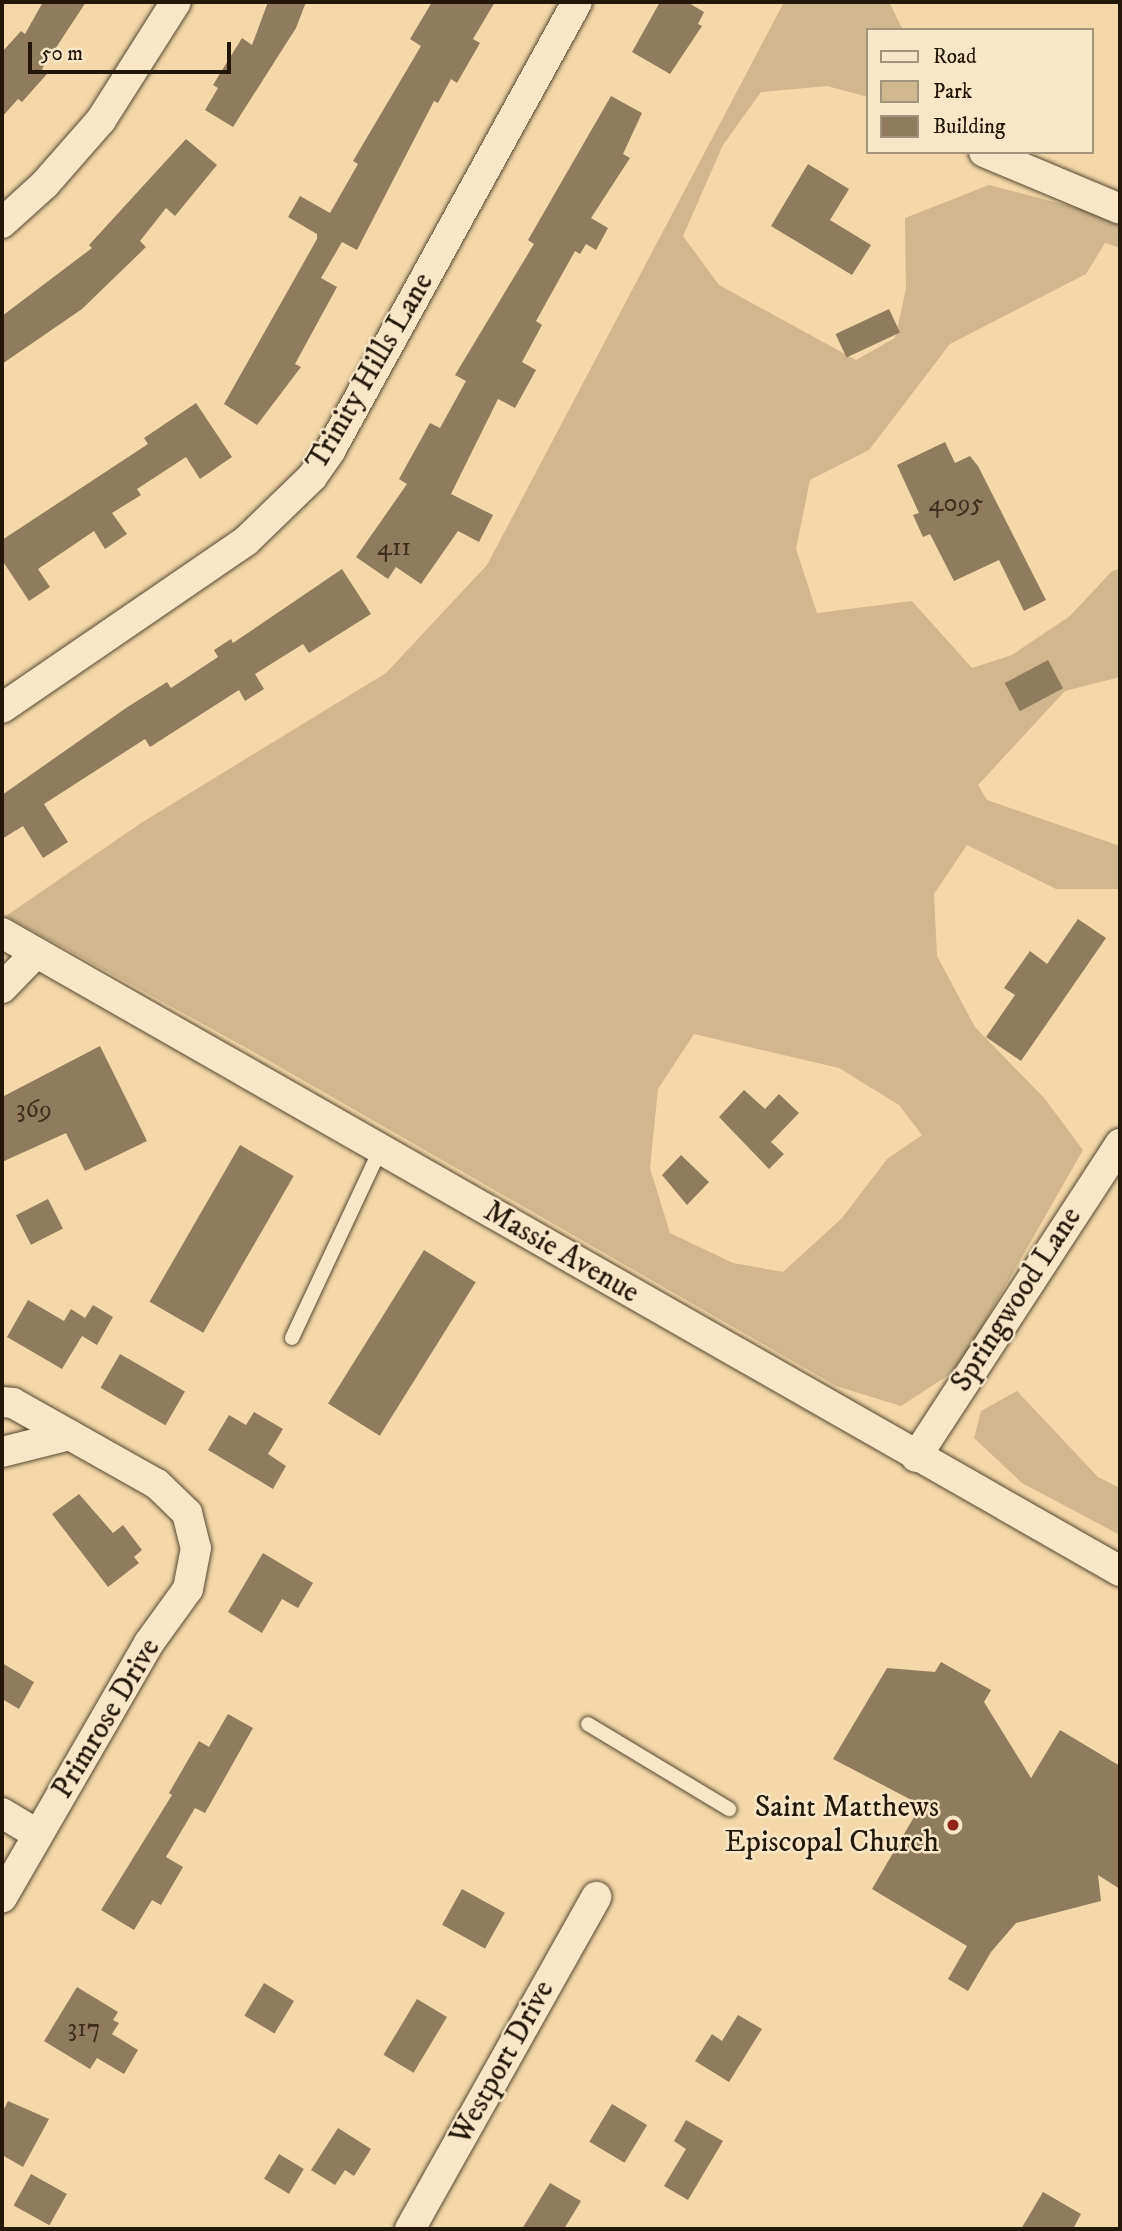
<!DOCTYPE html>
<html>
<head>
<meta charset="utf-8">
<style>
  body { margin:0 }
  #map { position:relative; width:1122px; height:2231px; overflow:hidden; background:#f4d8a9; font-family:"IM FELL DW Pica",serif }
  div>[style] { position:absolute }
  .green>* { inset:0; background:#d0b78e }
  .building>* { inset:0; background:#907b5c; transform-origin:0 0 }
  .roads { filter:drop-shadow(0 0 2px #574730) drop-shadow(0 0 2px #574730) }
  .service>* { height:14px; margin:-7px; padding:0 7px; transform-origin:7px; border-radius:7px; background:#f8e6c7 }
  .minor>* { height:30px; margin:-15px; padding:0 15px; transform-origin:15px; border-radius:15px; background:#f8e6c7 }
  .dots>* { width:19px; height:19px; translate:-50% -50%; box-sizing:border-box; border:4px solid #f8e6c7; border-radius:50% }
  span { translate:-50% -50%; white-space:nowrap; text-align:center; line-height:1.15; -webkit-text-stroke:5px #f8e6c7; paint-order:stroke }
  .number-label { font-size:26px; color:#3e301d }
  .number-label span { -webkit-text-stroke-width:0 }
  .street-label { font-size:30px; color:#231708 }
  .poi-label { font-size:30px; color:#231708 }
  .right { translate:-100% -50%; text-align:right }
  .frame { position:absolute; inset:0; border:4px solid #231708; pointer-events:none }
  .legend { position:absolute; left:866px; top:28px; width:228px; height:126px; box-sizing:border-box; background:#f8e6c7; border:2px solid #a3937b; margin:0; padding:9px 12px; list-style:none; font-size:21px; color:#231708 }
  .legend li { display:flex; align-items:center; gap:14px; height:35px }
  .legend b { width:35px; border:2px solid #a3937b }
  .scale { position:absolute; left:28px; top:42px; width:203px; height:32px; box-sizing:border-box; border:4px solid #231708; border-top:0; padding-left:9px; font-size:21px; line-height:24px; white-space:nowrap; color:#231708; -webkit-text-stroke:5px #f8e6c7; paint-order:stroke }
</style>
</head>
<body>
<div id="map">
  <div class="green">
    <div style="clip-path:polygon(evenodd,784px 2px,889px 2px,903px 30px,868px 30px,868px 97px,827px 86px,761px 92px,723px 145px,683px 236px,719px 285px,856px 360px,895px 338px,906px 289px,905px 218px,989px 185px,1120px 219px,1120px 248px,1105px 243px,1086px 274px,950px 344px,869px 450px,810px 480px,796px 549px,817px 613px,912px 601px,972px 668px,1012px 655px,1070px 616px,1112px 571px,1120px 569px,1120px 677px,1065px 691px,978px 785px,987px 800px,1120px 846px,1120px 889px,1056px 889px,967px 845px,934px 894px,937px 956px,975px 1027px,1045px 1099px,1083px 1150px,958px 1369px,901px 1406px,836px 1386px,252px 1051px,6px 916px,141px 823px,386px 673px,487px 565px,784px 2px,694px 1034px,839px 1068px,899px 1105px,922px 1135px,887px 1159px,842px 1218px,783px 1272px,733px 1263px,670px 1233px,650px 1168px,658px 1089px,694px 1034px)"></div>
    <div style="clip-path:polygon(1017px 1391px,1098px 1477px,1120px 1488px,1120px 1535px,1022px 1483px,974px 1438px,981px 1411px)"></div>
  </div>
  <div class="building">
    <div style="clip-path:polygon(43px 2px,86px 2px,42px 69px,47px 74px,22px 102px,18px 99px,2px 117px,2px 52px,21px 31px,25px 34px)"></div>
    <div style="clip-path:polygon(268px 2px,306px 2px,296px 28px,233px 127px,205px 110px,218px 88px,213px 85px,242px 38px,252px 45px)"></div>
    <div style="clip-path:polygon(432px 2px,495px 2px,473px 39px,480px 43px,457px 83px,451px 79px,438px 103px,434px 101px,357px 250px,342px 242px,321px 278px,337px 287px,295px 364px,301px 367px,257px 425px,224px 404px,317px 239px,317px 234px,288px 217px,300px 196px,330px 213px,358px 164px,353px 161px,421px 46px,410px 39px)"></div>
    <div style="clip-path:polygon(660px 2px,687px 2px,704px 12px,698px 24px,702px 26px,670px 74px,632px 52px)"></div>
    <div style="clip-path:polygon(611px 96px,642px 113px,623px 154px,630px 158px,591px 218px,608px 228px,596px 250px,586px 244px,580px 254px,575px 251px,536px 321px,542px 325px,522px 362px,536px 370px,515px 408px,498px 399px,451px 494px,493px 515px,479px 542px,458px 531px,421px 584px,396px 567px,388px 579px,356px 557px,407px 484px,399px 479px,430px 423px,440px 428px,466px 381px,455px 375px,534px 244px,528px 240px)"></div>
    <div style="clip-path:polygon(186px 139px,217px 165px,175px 216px,166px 208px,140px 241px,146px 247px,82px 309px,2px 364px,2px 316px,92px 248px,89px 245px)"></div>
    <div style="clip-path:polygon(808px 164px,849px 189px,830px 220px,871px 245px,852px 275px,771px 226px)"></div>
    <div style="left:889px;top:309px;width:26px;height:59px;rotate:65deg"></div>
    <div style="clip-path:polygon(196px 403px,232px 457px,200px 479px,186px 457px,137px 489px,141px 495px,112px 513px,127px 534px,105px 549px,94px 531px,38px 569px,50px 587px,29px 601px,2px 560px,2px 540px,148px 444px,144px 438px)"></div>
    <div style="clip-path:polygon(945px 442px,955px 463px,970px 456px,978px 466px,1046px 600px,1024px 611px,999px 560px,954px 581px,930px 534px,923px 537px,913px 515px,919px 513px,897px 465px)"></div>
    <div style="clip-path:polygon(342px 569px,371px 614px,309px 653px,303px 644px,255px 674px,264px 689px,245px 701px,239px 690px,150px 747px,145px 739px,44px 804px,68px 842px,43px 858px,23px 826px,2px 839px,2px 795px,126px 708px,167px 682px,171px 688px,218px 657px,214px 650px,231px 639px,233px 643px)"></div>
    <div style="left:1048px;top:660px;width:32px;height:49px;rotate:62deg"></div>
    <div style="clip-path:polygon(1078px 919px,1106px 938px,1021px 1061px,986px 1037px,1015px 995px,1004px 988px,1030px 951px,1047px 964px)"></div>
    <div style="clip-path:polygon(100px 1046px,147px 1141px,85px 1171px,66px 1133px,2px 1162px,2px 1097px)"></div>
    <div style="clip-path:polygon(744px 1090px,765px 1109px,779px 1094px,799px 1113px,771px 1142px,784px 1154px,769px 1169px,719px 1117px)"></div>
    <div style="left:240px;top:1145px;width:62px;height:181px;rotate:30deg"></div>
    <div style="clip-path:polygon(681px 1155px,709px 1182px,687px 1205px,662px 1175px)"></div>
    <div style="left:48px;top:1199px;width:33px;height:36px;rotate:63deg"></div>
    <div style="left:424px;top:1250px;width:61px;height:181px;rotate:32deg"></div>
    <div style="clip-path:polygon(28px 1300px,64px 1321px,71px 1309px,85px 1318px,93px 1305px,113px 1317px,97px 1345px,82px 1336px,62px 1369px,7px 1337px)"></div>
    <div style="left:120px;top:1354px;width:75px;height:39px;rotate:30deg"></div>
    <div style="clip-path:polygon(254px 1412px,283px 1429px,268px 1454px,286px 1466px,273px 1489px,208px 1450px,229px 1415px,246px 1425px)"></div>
    <div style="clip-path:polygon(79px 1494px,113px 1533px,123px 1525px,142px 1550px,134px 1557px,139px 1563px,108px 1587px,52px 1514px)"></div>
    <div style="clip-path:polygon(263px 1553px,313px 1583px,298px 1608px,282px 1599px,262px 1633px,228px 1612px)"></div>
    <div style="clip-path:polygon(941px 1662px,991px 1690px,984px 1702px,1031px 1778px,1060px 1730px,1120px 1766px,1120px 1889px,1098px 1875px,1101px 1901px,1016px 1923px,991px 1952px,968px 1991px,948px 1979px,967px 1946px,872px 1889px,921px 1805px,833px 1759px,887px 1668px,935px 1672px)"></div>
    <div style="clip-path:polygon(2px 1663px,34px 1682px,19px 1709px,2px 1699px)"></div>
    <div style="clip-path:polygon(228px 1714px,253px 1728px,205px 1813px,195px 1808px,166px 1857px,183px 1867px,161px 1905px,152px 1900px,134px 1930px,101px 1910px,172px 1795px,169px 1793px,199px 1741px,209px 1747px)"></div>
    <div style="left:462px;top:1889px;width:49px;height:41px;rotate:29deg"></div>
    <div style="left:264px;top:1983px;width:35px;height:38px;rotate:31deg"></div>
    <div style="clip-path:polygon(77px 1987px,118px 2012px,113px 2020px,119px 2023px,112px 2034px,138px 2050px,124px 2074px,97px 2058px,90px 2069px,44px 2041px)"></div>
    <div style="left:417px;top:1999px;width:35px;height:65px;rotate:31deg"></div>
    <div style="clip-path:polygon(738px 2015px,762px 2029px,729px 2082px,695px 2061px,712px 2034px,722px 2041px)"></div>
    <div style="clip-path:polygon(8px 2101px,49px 2119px,23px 2167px,2px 2155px,2px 2113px)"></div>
    <div style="left:612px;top:2104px;width:41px;height:44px;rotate:31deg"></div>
    <div style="clip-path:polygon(686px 2120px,723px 2141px,688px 2200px,664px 2186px,686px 2149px,674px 2141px)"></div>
    <div style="clip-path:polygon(338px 2128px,371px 2149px,354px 2176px,345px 2170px,335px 2185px,311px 2170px)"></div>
    <div style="left:279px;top:2154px;width:29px;height:29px;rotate:31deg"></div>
    <div style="left:31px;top:2174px;width:41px;height:36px;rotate:29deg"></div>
    <div style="clip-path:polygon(550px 2183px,581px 2201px,564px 2229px,522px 2229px)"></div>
    <div style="clip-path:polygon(1043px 2192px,1081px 2214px,1073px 2229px,1021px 2229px)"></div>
  </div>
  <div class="roads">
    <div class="service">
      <div style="left:292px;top:1338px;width:208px;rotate:-64.9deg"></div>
      <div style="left:588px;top:1724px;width:165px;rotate:31.1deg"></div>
    </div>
    <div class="minor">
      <div style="left:984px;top:152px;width:147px;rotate:22.7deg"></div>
      <div style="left:2px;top:223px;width:58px;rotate:-42.2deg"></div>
      <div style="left:45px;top:184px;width:85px;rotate:-48.8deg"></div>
      <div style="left:101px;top:120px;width:140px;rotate:-57.6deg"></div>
      <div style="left:2px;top:708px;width:296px;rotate:-34.4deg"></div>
      <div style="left:246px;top:541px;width:92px;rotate:-44.1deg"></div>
      <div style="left:312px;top:477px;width:32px;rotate:-55deg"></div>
      <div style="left:330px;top:451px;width:512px;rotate:-61.18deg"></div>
      <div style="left:2px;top:933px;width:1287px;rotate:29.71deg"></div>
      <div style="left:2px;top:988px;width:49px;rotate:-45.8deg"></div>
      <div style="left:2px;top:1402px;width:11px;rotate:5deg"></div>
      <div style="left:13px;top:1403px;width:165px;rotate:29.4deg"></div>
      <div style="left:157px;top:1484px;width:42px;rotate:44deg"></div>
      <div style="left:187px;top:1513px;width:36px;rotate:76deg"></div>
      <div style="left:196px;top:1548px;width:42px;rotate:101deg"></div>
      <div style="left:188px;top:1589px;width:67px;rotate:125.8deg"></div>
      <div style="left:149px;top:1643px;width:294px;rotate:120deg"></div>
      <div style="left:2px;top:1452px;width:70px;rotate:-14deg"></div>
      <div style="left:916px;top:1457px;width:374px;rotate:-56.9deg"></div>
      <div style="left:2px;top:1813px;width:41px;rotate:31deg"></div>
      <div style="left:410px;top:2229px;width:381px;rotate:-60.7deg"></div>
    </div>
  </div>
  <div class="dots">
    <div style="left:953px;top:1825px;background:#8f2418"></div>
  </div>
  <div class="number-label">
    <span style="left:956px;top:504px">4095</span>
    <span style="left:394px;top:548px">411</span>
    <span style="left:34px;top:1110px">369</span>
    <span style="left:84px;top:2029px">317</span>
  </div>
  <div class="street-label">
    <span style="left:371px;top:372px;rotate:-60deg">Trinity Hills Lane</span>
    <span style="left:561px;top:1253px;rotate:30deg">Massie Avenue</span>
    <span style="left:1017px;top:1300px;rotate:-57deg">Springwood Lane</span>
    <span style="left:107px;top:1719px;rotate:-59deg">Primrose Drive</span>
    <span style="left:503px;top:2063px;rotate:-61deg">Westport Drive</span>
  </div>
  <div class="poi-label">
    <span class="right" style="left:939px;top:1825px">Saint Matthews<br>Episcopal Church</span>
  </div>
  <div class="frame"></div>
  <ul class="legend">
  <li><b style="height:9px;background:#f8e6c7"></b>Road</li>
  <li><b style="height:19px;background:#d0b78e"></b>Park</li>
  <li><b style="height:19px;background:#907b5c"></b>Building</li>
  </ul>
  <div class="scale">50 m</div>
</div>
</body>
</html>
